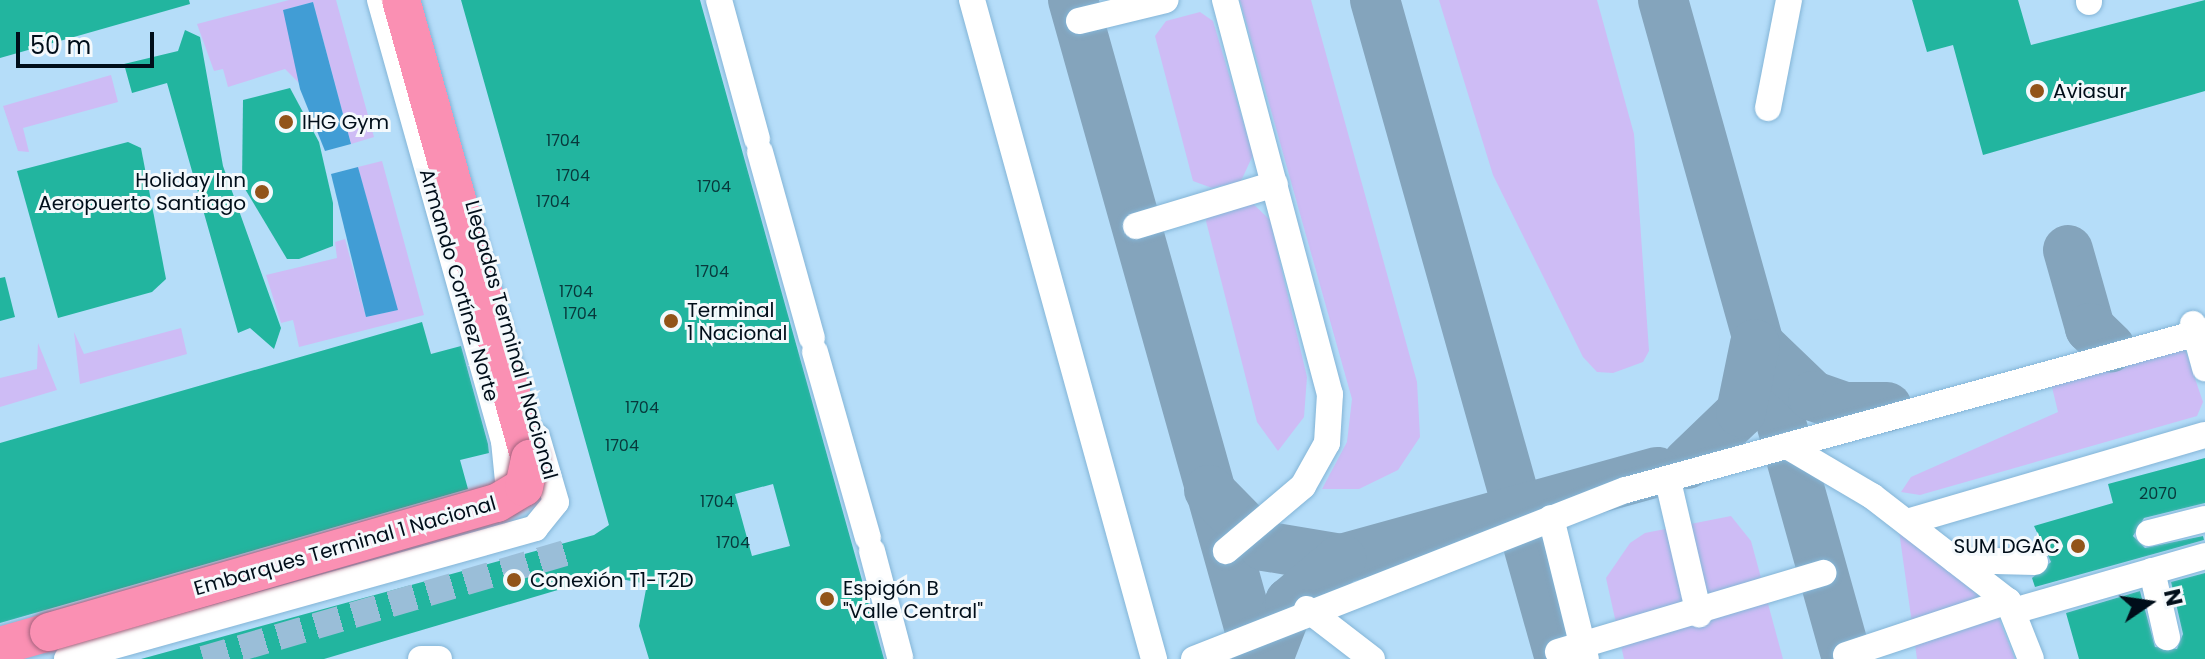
<!DOCTYPE html>
<html>
<head>
<meta charset="utf-8">
<style>
  body { margin:0 }
  #map { position:relative; width:2205px; height:659px; overflow:hidden; background:#b5ddf9; font-family:Poppins,sans-serif }
  div>[style] { position:absolute }
  .green>* { inset:0; background:#cebcf5 }
  .water>* { inset:0; background:#419dd5 }
  .taxiway>* { height:50px; margin:-25px; padding:0 25px; transform-origin:25px; border-radius:25px; background:#84a4bc }
  .building>* { inset:0; background:#22b59f }
  .minor-tunnel>* { height:26px; margin-top:-13px; transform-origin:0; background:repeating-linear-gradient(90deg,#9abed8 0 26px,transparent 0 39px) }
  .roads { filter:drop-shadow(0 0 2px #84b5d7) drop-shadow(0 0 2px #84b5d7) }
  .minor>* { height:26px; margin:-13px; padding:0 13px; transform-origin:13px; border-radius:13px; background:#fff }
  .highway>* { height:38px; margin:-19px; padding:0 19px; transform-origin:19px; border-radius:19px; background:#fa90b3 }
  .bridges { filter:drop-shadow(0 0 2px #a2627d) drop-shadow(0 0 2px #a2627d) }
  .highway-bridge>* { height:38px; margin:-19px; padding:0 19px; transform-origin:19px; border-radius:19px; background:#fa90b3 }
  .dots>* { width:22px; height:22px; translate:-50% -50%; box-sizing:border-box; border:4px solid #f4f9fc; border-radius:50% }
  span { translate:-50% -50%; white-space:nowrap; text-align:center; line-height:1.15; -webkit-text-stroke:6px #f4f9fc; paint-order:stroke }
  .number-label { font-size:16px; color:#08383b }
  .number-label span { -webkit-text-stroke-width:0 }
  .poi-label { font-size:20px; color:#000e1a }
  .left { translate:0 -50%; text-align:left }
  .right { translate:-100% -50%; text-align:right }
  .street-label { font-size:20px; color:#000e1a }
  .north { position:absolute; left:2109px; top:563px; width:80px; height:80px; -webkit-text-stroke:6px #f4f9fc; paint-order:stroke; rotate:77deg; font-size:22px; font-weight:700; line-height:32px; text-align:center; color:#000e1a }
  .north::after { content:''; display:block; margin:auto; width:28px; height:36px; background:#000e1a; clip-path:polygon(50% 0,100% 100%,50% 72%,0 100%) }
  .scale { position:absolute; left:16px; top:32px; width:138px; height:36px; box-sizing:border-box; border:4px solid #000e1a; border-top:0; padding-left:10px; font-size:24px; line-height:28px; white-space:nowrap; color:#000e1a; -webkit-text-stroke:6px #f4f9fc; paint-order:stroke }
</style>
</head>
<body>
<div id="map">
  <div class="green">
    <div style="clip-path:polygon(289px 0,336px 0,374px 137px,351px 144px,313px 2px,283px 10px,304px 88px,285px 69px,228px 87px,223px 69px,214px 71px,197px 24px)"></div>
    <div style="clip-path:polygon(1240px 0,1311px 0,1417px 382px,1420px 437px,1398px 470px,1359px 489px,1322px 489px,1347px 442px,1352px 399px)"></div>
    <div style="clip-path:polygon(1439px 0,1597px 0,1634px 134px,1649px 351px,1643px 362px,1613px 373px,1597px 372px,1583px 357px,1493px 175px)"></div>
    <div style="clip-path:polygon(1200px 12px,1213px 21px,1253px 155px,1241px 181px,1212px 188px,1193px 181px,1155px 36px,1166px 21px)"></div>
    <div style="clip-path:polygon(111px 75px,118px 102px,23px 128px,29px 152px,18px 151px,3px 106px)"></div>
    <div style="clip-path:polygon(382px 161px,424px 315px,299px 347px,293px 320px,281px 323px,266px 275px,337px 258px,335px 242px,345px 239px,366px 317px,397px 310px,358px 167px)"></div>
    <div style="clip-path:polygon(1249px 200px,1270px 220px,1307px 377px,1304px 417px,1278px 451px,1257px 422px,1206px 221px,1209px 212px)"></div>
    <div style="clip-path:polygon(181px 328px,187px 354px,80px 384px,74px 332px,84px 354px)"></div>
    <div style="clip-path:polygon(38px 343px,57px 390px,0 407px,0 378px,37px 369px)"></div>
    <div style="clip-path:polygon(2185px 349px,2203px 402px,2197px 416px,1920px 495px,1901px 492px,1911px 477px,2058px 412px,2051px 383px)"></div>
    <div style="clip-path:polygon(1731px 516px,1751px 541px,1783px 659px,1624px 659px,1606px 578px,1630px 543px,1645px 533px)"></div>
    <div style="clip-path:polygon(1899px 531px,1995px 609px,2015px 659px,1917px 659px)"></div>
  </div>
  <div class="water">
    <div style="clip-path:polygon(313px 2px,351px 144px,325px 151px,300px 89px,283px 10px)"></div>
    <div style="clip-path:polygon(358px 167px,398px 310px,366px 317px,331px 174px)"></div>
  </div>
  <div class="taxiway">
    <div style="left:1073px;top:0;width:684px;rotate:74.32deg"></div>
    <div style="left:1375px;top:0;width:684px;rotate:74.32deg"></div>
    <div style="left:1663px;top:0;width:684px;rotate:74.4deg"></div>
    <div style="left:2068px;top:250px;width:81px;rotate:74.2deg"></div>
    <div style="left:2090px;top:328px;width:28px;rotate:44deg"></div>
    <div style="left:1763px;top:348px;width:69px;rotate:43.8deg"></div>
    <div style="left:1813px;top:396px;width:34px;rotate:19deg"></div>
    <div style="left:1845px;top:407px;width:42px"></div>
    <div style="left:1687px;top:464px;width:75px;rotate:-43.9deg"></div>
    <div style="left:1741px;top:412px;width:69px;rotate:-78.4deg"></div>
    <div style="left:1209px;top:490px;width:78px;rotate:45.5deg"></div>
    <div style="left:1264px;top:546px;width:78px;rotate:9.6deg"></div>
    <div style="left:1341px;top:559px;width:328px;rotate:-15.4deg"></div>
    <div style="left:1268px;top:659px;width:61px;rotate:-68.9deg"></div>
    <div style="left:1290px;top:602px;width:67px;rotate:-40.1deg"></div>
  </div>
  <div class="building">
    <div style="clip-path:polygon(0 0,189px 0,190px 4px,0 58px)"></div>
    <div style="clip-path:polygon(evenodd,461px 0,700px 0,884px 659px,649px 659px,639px 626px,647px 584px,605px 576px,324px 659px,141px 659px,594px 535px,609px 525px,461px 0,773px 484px,790px 546px,752px 556px,735px 494px,773px 484px)"></div>
    <div style="clip-path:polygon(1912px 0,2018px 0,2031px 45px,2205px 0,2205px 91px,1983px 155px,1953px 45px,1927px 52px)"></div>
    <div style="clip-path:polygon(185px 30px,200px 37px,223px 166px,281px 328px,274px 349px,250px 328px,238px 333px,167px 83px,132px 93px,124px 64px,178px 51px)"></div>
    <div style="clip-path:polygon(290px 88px,319px 142px,333px 203px,333px 246px,299px 259px,287px 259px,242px 184px,243px 100px)"></div>
    <div style="clip-path:polygon(128px 142px,141px 148px,166px 279px,152px 292px,58px 318px,17px 171px)"></div>
    <div style="clip-path:polygon(5px 277px,15px 317px,0 321px,0 278px)"></div>
    <div style="clip-path:polygon(422px 322px,431px 354px,461px 346px,488px 444px,489px 453px,460px 460px,468px 489px,0 623px,0 443px)"></div>
    <div style="clip-path:polygon(2205px 458px,2205px 503px,2144px 518px,2133px 536px,2145px 548px,2203px 536px,2204px 540px,2035px 587px,2032px 578px,2051px 562px,2034px 526px,2113px 503px,2108px 484px)"></div>
    <div style="clip-path:polygon(2205px 573px,2205px 659px,2079px 659px,2066px 613px,2140px 591px,2155px 647px,2177px 649px,2183px 634px,2171px 582px)"></div>
  </div>
  <div class="minor-tunnel">
    <div style="left:203px;top:659px;width:382px;rotate:-16.3deg"></div>
  </div>
  <div class="roads">
    <div class="minor">
      <div style="left:380px;top:0;width:458px;rotate:74.3deg"></div>
      <div style="left:504px;top:441px;width:60px;rotate:84.3deg"></div>
      <div style="left:719px;top:0;width:144px;rotate:74.7deg"></div>
      <div style="left:972px;top:0;width:684px;rotate:74.56deg"></div>
      <div style="left:1225px;top:0;width:408px;rotate:75.1deg"></div>
      <div style="left:1330px;top:394px;width:49px;rotate:93.5deg"></div>
      <div style="left:1327px;top:443px;width:49px;rotate:119.2deg"></div>
      <div style="left:1303px;top:486px;width:101px;rotate:139.8deg"></div>
      <div style="left:2089px;top:0;width:2px;rotate:90deg"></div>
      <div style="left:1079px;top:21px;width:89px;rotate:-13.6deg"></div>
      <div style="left:1768px;top:108px;width:110px;rotate:-79deg"></div>
      <div style="left:760px;top:152px;width:193px;rotate:74.4deg"></div>
      <div style="left:1136px;top:226px;width:145px;rotate:-16.8deg"></div>
      <div style="left:2193px;top:324px;width:46px;rotate:74.7deg"></div>
      <div style="left:815px;top:352px;width:193px;rotate:74.1deg"></div>
      <div style="left:1787px;top:446px;width:99px;rotate:30.5deg"></div>
      <div style="left:1872px;top:496px;width:172px;rotate:37.7deg"></div>
      <div style="left:2008px;top:601px;width:62px;rotate:68.4deg"></div>
      <div style="left:1668px;top:481px;width:137px;rotate:76.9deg"></div>
      <div style="left:1551px;top:518px;width:145px;rotate:76.1deg"></div>
      <div style="left:1907px;top:522px;width:310px;rotate:-16.3deg"></div>
      <div style="left:2149px;top:533px;width:58px;rotate:-14deg"></div>
      <div style="left:872px;top:551px;width:110px;rotate:75.2deg"></div>
      <div style="left:1955px;top:560px;width:80px;rotate:1.4deg"></div>
      <div style="left:2152px;top:571px;width:68px;rotate:77.2deg"></div>
      <div style="left:1307px;top:609px;width:82px;rotate:37.6deg"></div>
      <div style="left:2017px;top:610px;width:196px;rotate:-16deg"></div>
      <div style="left:1558px;top:652px;width:277px;rotate:-16.6deg"></div>
      <div style="left:1846px;top:655px;width:171px;rotate:-18.4deg"></div>
      <div style="left:67px;top:659px;width:486px;rotate:-15.6deg"></div>
      <div style="left:535px;top:528px;width:33px;rotate:-51deg"></div>
      <div style="left:556px;top:502px;width:68px;rotate:-106.3deg"></div>
      <div style="left:421px;top:659px;width:18px"></div>
      <div style="left:1194px;top:659px;width:464px;rotate:-21.4deg"></div>
      <div style="left:1626px;top:490px;width:600px;rotate:-15.36deg"></div>
    </div>
    <div class="highway">
      <div style="left:401px;top:0;width:477px;rotate:74.3deg"></div>
      <div style="left:0;top:646px;width:51px;rotate:-15.9deg"></div>
    </div>
  </div>
  <div class="bridges">
    <div class="highway-bridge">
      <div style="left:49px;top:632px;width:466px;rotate:-16.1deg"></div>
      <div style="left:497px;top:503px;width:31px;rotate:-31deg"></div>
      <div style="left:524px;top:487px;width:29px;rotate:-78deg"></div>
    </div>
  </div>
  <div class="dots">
    <div style="left:2037px;top:91px;background:#925419"></div>
    <div style="left:286px;top:122px;background:#925419"></div>
    <div style="left:262px;top:192px;background:#925419"></div>
    <div style="left:671px;top:321px;background:#925419"></div>
    <div style="left:2078px;top:546px;background:#925419"></div>
    <div style="left:514px;top:580px;background:#925419"></div>
    <div style="left:827px;top:599px;background:#925419"></div>
  </div>
  <div class="number-label">
    <span style="left:563px;top:141px">1704</span>
    <span style="left:573px;top:176px">1704</span>
    <span style="left:714px;top:187px">1704</span>
    <span style="left:553px;top:202px">1704</span>
    <span style="left:712px;top:272px">1704</span>
    <span style="left:576px;top:292px">1704</span>
    <span style="left:580px;top:314px">1704</span>
    <span style="left:642px;top:408px">1704</span>
    <span style="left:622px;top:446px">1704</span>
    <span style="left:2158px;top:494px">2070</span>
    <span style="left:717px;top:502px">1704</span>
    <span style="left:733px;top:543px">1704</span>
  </div>
  <div class="poi-label">
    <span class="left" style="left:2053px;top:91px">Aviasur</span>
    <span class="left" style="left:302px;top:122px">IHG Gym</span>
    <span class="right" style="left:246px;top:192px">Holiday Inn<br>Aeropuerto Santiago</span>
    <span class="left" style="left:687px;top:322px">Terminal<br>1 Nacional</span>
    <span class="right" style="left:2060px;top:546px">SUM DGAC</span>
    <span class="left" style="left:530px;top:580px">Conexión T1-T2D</span>
    <span class="left" style="left:843px;top:600px">Espigón B<br>"Valle Central"</span>
  </div>
  <div class="street-label">
    <span style="left:459px;top:285px;rotate:74deg">Armando Cortínez Norte</span>
    <span style="left:511px;top:340px;rotate:74deg">Llegadas Terminal 1 Nacional</span>
    <span style="left:345px;top:546px;rotate:-16deg">Embarques Terminal 1 Nacional</span>
  </div>
  <div class="north">N</div>
  <div class="scale">50 m</div>
</div>
</body>
</html>
